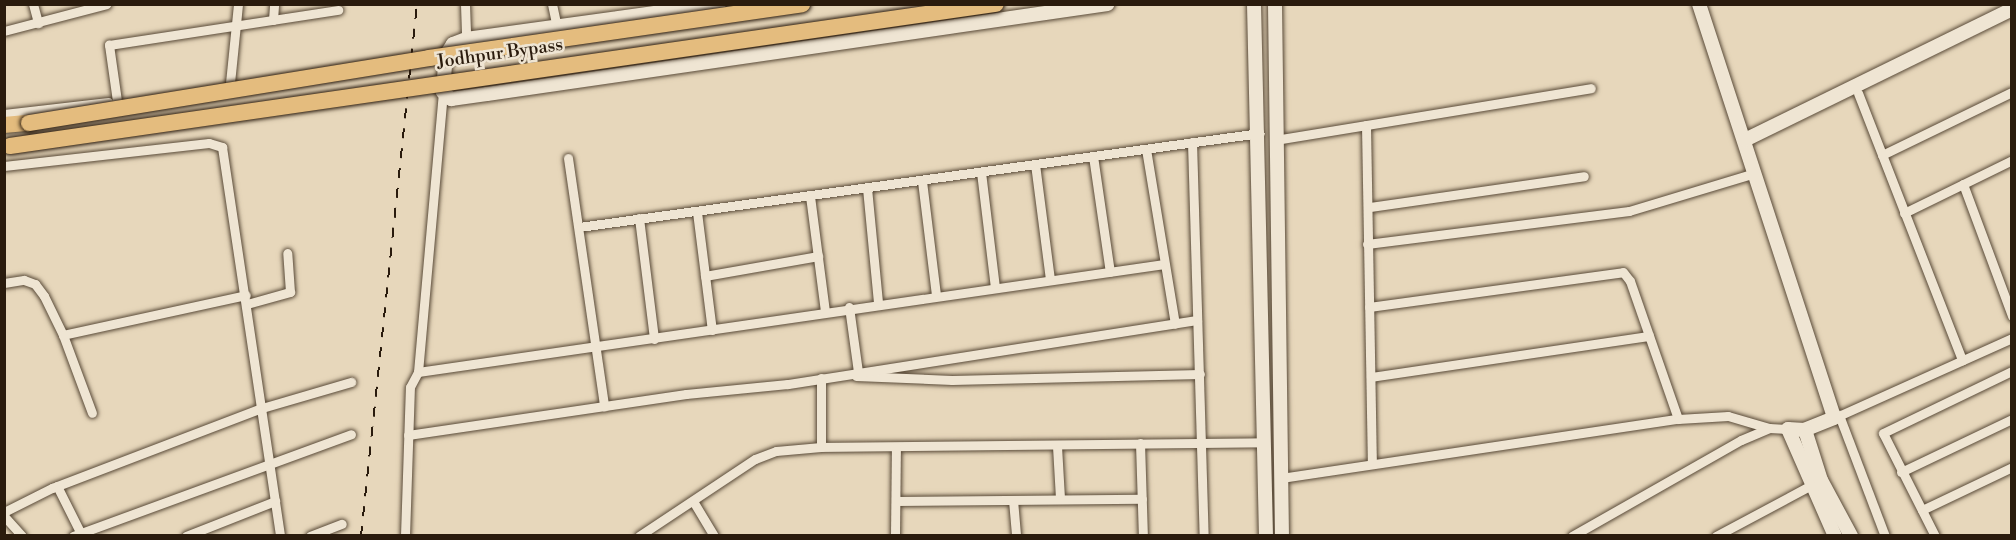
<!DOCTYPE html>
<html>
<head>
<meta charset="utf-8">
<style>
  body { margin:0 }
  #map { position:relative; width:2016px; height:540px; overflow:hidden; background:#e7d7bb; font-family:"Libre Bodoni",serif }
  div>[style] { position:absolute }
  .roads { filter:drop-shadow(0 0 2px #594a38) drop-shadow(0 0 2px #594a38) }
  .street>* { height:9px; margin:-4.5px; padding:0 4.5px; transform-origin:4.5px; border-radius:4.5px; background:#efe5d3 }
  .secondary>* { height:14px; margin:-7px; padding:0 7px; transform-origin:7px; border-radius:7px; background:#efe5d3 }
  .highway>* { height:16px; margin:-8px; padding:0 8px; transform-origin:8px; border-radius:8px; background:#e4bc7e }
  .rail>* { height:2px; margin-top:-1px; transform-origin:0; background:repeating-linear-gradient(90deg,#2a1b0d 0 10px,transparent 0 20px) }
  .bridges { filter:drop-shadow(0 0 2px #2a1b0d) drop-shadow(0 0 2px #2a1b0d) }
  .highway-bridge>* { height:16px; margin:-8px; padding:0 8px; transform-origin:8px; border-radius:8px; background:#e4bc7e }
  span { translate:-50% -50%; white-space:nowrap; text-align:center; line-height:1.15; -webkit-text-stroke:5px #efe5d3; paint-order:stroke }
  .street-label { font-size:18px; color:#2a1b0d }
  .frame { position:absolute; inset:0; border:6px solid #2a1b0d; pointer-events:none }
</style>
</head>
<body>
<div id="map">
  <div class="roads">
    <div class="street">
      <div style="left:33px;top:4px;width:20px;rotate:75deg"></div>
      <div style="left:465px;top:4px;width:35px;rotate:88deg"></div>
      <div style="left:552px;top:4px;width:25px;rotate:78deg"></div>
      <div style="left:273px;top:20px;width:16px;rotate:-86deg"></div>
      <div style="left:4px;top:31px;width:106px;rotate:-14.7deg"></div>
      <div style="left:230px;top:83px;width:79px;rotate:-84.2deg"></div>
      <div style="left:1858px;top:93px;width:287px;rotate:68.7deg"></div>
      <div style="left:117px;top:101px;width:57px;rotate:-98.1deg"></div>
      <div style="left:109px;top:45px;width:232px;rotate:-8.7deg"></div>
      <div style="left:4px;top:114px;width:105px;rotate:-6.6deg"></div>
      <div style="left:1366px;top:125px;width:339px;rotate:89deg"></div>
      <div style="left:1275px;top:140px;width:320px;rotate:-9.3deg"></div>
      <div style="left:1192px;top:142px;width:394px;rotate:88.3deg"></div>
      <div style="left:1146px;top:149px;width:177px;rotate:80.6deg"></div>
      <div style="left:1882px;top:155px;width:144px;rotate:-25.9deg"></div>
      <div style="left:1093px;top:156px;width:117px;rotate:81.7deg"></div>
      <div style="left:568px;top:158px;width:251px;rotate:81.7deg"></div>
      <div style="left:1035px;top:164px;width:117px;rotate:82.6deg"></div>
      <div style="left:4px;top:166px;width:206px;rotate:-6.4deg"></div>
      <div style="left:209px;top:143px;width:14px;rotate:17deg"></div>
      <div style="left:222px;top:147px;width:393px;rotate:81.5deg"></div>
      <div style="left:981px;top:172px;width:116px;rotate:83.1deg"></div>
      <div style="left:922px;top:181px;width:115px;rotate:83deg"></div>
      <div style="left:1963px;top:184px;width:141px;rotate:69.6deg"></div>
      <div style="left:867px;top:188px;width:116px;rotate:84.5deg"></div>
      <div style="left:810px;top:196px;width:116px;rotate:82.6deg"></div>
      <div style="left:1370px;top:207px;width:216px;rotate:-8.2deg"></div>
      <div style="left:697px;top:212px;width:119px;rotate:82.8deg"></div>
      <div style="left:1904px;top:213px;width:120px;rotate:-26.1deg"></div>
      <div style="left:639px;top:218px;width:122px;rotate:82.9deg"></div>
      <div style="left:579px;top:227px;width:687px;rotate:-7.86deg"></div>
      <div style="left:1367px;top:244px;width:264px;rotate:-7.2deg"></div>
      <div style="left:1629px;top:211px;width:132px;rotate:-16.8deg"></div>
      <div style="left:705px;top:276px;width:115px;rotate:-10deg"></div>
      <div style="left:4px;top:283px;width:20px;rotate:-9deg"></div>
      <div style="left:24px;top:280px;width:12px;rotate:20deg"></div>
      <div style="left:35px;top:284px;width:15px;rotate:53deg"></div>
      <div style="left:44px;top:296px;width:43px;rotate:64deg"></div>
      <div style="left:63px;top:335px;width:83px;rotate:69.6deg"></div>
      <div style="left:247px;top:304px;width:45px;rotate:-15.6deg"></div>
      <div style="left:290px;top:292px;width:39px;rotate:-94deg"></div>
      <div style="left:849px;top:307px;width:66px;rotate:82.1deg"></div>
      <div style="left:1369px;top:307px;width:256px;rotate:-7.8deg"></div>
      <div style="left:1623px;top:272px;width:11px;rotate:52deg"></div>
      <div style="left:1630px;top:281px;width:146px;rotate:70.8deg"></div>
      <div style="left:63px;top:335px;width:187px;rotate:-12.3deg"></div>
      <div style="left:418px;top:372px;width:754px;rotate:-8.24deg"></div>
      <div style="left:856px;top:376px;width:96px;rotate:2.4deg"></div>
      <div style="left:952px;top:380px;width:248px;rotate:-1.4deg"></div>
      <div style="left:1371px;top:377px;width:281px;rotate:-8.4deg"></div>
      <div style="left:821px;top:378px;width:69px;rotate:90deg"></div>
      <div style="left:1839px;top:415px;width:129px;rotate:69.2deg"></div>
      <div style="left:1834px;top:418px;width:195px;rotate:-24.2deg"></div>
      <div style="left:408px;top:435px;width:281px;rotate:-8.4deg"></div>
      <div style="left:686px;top:394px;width:102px;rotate:-5.6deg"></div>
      <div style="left:788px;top:384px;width:414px;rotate:-8.9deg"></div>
      <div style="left:1140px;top:443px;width:93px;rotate:88.2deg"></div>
      <div style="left:1057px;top:446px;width:52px;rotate:86.7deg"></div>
      <div style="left:1901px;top:472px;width:123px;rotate:-25.5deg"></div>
      <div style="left:1281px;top:478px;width:401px;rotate:-8.5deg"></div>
      <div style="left:1678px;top:419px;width:50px;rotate:-3.4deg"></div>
      <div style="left:1728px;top:416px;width:43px;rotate:16.3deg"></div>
      <div style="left:57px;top:486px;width:51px;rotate:63.4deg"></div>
      <div style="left:1013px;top:500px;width:36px;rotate:85deg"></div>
      <div style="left:693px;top:501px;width:41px;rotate:59deg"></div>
      <div style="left:896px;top:501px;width:246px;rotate:-0.5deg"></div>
      <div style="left:1922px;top:510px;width:100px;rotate:-25.5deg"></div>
      <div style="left:4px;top:512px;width:54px;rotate:-26.6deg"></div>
      <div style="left:52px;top:488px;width:225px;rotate:-20.9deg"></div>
      <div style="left:262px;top:408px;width:93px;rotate:-16.3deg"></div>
      <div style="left:4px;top:516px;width:27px;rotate:48deg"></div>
      <div style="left:73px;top:536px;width:296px;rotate:-20.1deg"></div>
      <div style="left:186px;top:536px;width:96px;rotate:-21.5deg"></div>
      <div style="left:310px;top:536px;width:34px;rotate:-21deg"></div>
      <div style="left:405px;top:536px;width:149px;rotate:-88.1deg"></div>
      <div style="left:410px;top:387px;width:17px;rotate:-62deg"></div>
      <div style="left:418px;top:372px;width:281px;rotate:-84.9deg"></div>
      <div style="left:639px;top:536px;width:139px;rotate:-33.6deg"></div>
      <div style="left:755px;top:459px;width:22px;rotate:-21deg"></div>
      <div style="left:776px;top:451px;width:45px;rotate:-5.1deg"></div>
      <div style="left:821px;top:447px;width:444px;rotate:-0.6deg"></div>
      <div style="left:895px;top:536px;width:89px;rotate:-89.4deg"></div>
      <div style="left:1572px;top:536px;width:194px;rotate:-29.6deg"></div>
      <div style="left:1741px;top:440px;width:30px;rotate:-23deg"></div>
      <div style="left:1769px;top:428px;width:19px;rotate:3deg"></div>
      <div style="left:1716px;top:536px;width:115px;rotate:-28.1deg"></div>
      <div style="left:1935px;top:536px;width:115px;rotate:-116.8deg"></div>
      <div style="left:1883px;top:433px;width:143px;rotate:-25.7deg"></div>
    </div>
    <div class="secondary">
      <div style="left:719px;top:4px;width:255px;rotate:172.1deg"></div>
      <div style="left:466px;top:39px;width:14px;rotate:159deg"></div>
      <div style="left:453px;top:44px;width:13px;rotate:122deg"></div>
      <div style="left:446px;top:55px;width:37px;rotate:95deg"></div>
      <div style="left:443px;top:92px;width:11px;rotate:41deg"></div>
      <div style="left:451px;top:99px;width:36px;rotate:-8deg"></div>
      <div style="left:487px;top:94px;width:627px;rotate:-8.25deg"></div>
      <div style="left:1254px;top:4px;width:532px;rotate:88.71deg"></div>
      <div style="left:1275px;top:4px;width:532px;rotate:89.25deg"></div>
      <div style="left:1699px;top:4px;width:435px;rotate:71.9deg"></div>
      <div style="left:1834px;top:418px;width:31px;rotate:158deg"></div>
      <div style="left:1805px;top:430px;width:17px;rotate:-177deg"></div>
      <div style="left:1788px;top:429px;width:117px;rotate:66.3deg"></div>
      <div style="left:1745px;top:140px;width:297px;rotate:-26.1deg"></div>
      <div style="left:1805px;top:430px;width:52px;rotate:72.3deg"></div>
      <div style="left:1821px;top:480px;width:64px;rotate:61.8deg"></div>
    </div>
    <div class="highway">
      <div style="left:4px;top:125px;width:25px;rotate:-5deg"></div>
    </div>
  </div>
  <div class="rail">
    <div style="left:361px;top:536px;width:535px;rotate:-83.99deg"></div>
  </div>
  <div class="bridges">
    <div class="highway-bridge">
      <div style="left:29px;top:123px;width:405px;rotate:-9.2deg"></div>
      <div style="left:429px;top:58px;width:377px;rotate:-8.2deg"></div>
      <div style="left:10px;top:146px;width:996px;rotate:-8.2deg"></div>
    </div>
  </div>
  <div class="street-label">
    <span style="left:500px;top:54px;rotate:-8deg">Jodhpur Bypass</span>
  </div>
  <div class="frame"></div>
</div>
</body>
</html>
